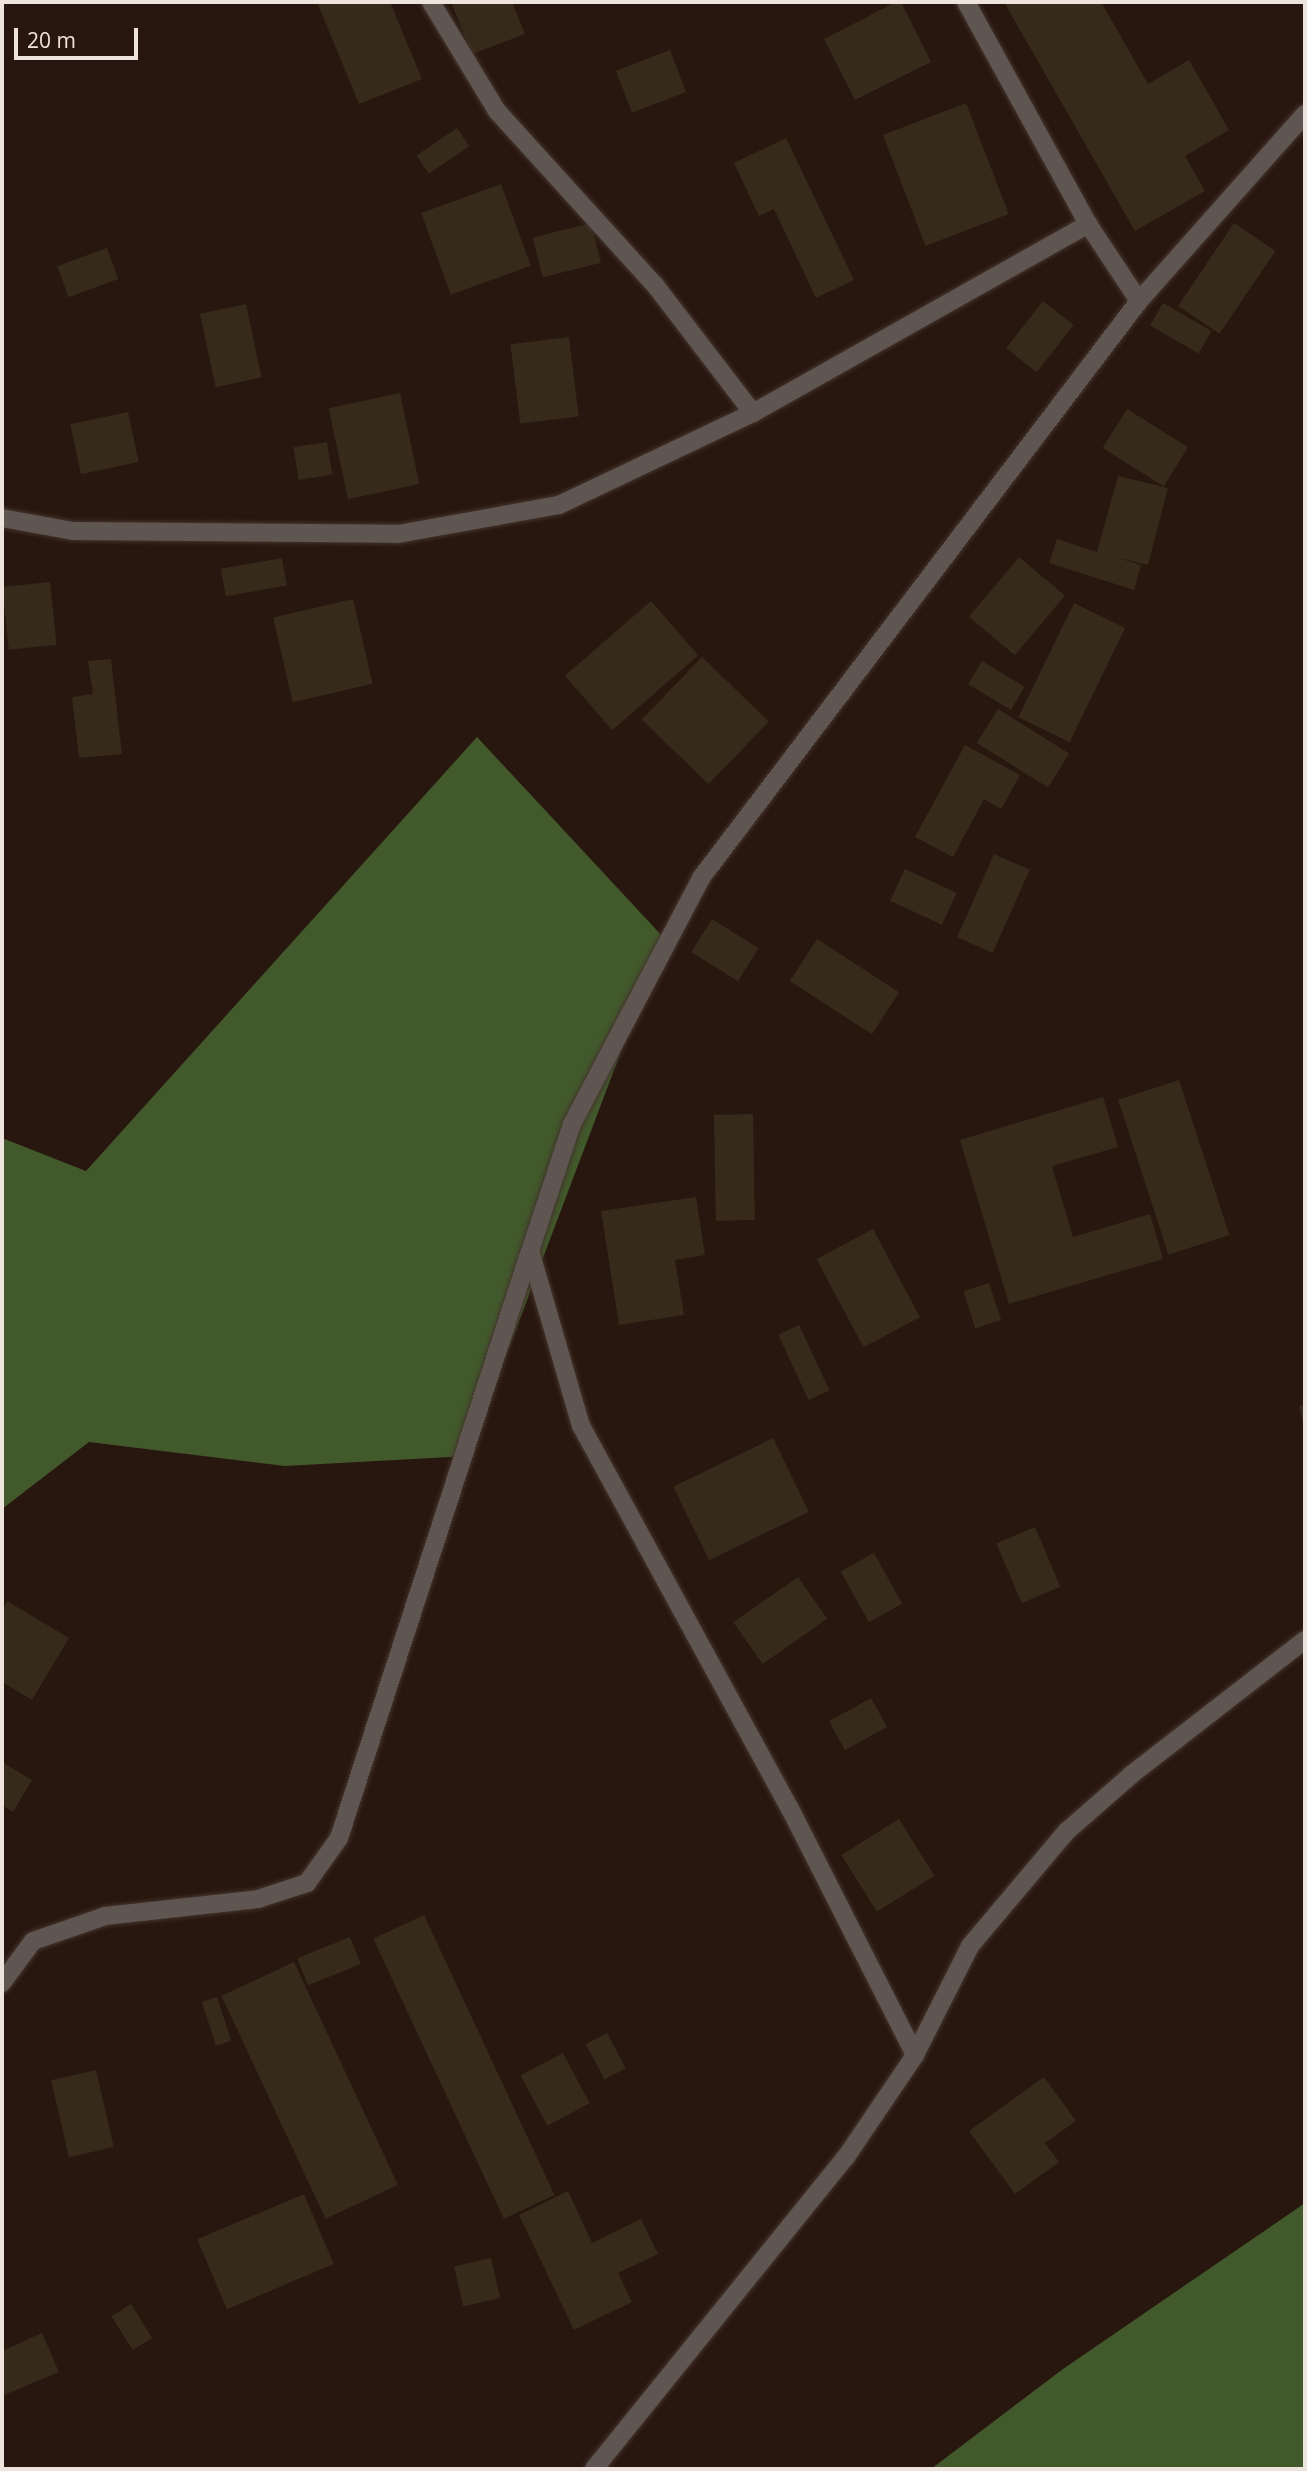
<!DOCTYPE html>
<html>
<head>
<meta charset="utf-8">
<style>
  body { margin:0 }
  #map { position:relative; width:1307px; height:2471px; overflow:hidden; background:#28170f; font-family:"Open Sans",sans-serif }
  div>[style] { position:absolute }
  .forest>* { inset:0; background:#42592c }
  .building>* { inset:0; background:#362a1b; transform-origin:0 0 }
  .roads { filter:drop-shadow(0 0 2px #44342c) drop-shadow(0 0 2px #44342c) }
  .street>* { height:18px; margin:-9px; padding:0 9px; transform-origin:9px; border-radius:9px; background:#5f5652 }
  span { translate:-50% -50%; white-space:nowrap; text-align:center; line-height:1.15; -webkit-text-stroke:5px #28170f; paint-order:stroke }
  .frame { position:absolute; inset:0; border:4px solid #efe3dd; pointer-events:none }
  .scale { position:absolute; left:14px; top:28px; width:124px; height:32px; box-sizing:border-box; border:4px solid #efe3dd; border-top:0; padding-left:9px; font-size:21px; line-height:24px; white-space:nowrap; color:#efe3dd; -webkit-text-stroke:5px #28170f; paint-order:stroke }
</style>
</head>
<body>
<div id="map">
  <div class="forest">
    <div style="clip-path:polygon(477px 737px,664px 938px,468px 1456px,285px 1466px,89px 1442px,2px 1509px,2px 1138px,86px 1171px)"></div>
    <div style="clip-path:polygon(1305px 2203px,1305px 2469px,931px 2469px,1063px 2369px)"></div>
  </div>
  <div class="building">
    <div style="clip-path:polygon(317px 2px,390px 2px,422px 79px,359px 104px)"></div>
    <div style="clip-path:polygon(451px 2px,512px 2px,525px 34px,472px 54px)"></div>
    <div style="clip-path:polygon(896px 2px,901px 2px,931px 62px,855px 100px,824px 39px)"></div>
    <div style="clip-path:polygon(1004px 2px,1101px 2px,1148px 84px,1189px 60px,1229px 130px,1185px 156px,1205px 191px,1135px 231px)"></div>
    <div style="left:670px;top:50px;width:45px;height:58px;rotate:69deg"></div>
    <div style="left:966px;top:103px;width:119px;height:89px;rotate:69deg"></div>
    <div style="left:457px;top:128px;width:22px;height:49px;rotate:56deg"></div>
    <div style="clip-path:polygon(786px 138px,854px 280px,816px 298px,774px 209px,759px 216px,734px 163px)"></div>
    <div style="left:501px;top:184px;width:87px;height:85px;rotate:70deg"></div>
    <div style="left:591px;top:223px;width:41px;height:60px;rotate:76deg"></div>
    <div style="left:1234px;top:223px;width:50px;height:100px;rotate:34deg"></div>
    <div style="left:107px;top:248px;width:33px;height:53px;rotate:70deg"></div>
    <div style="left:1043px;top:301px;width:39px;height:60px;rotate:38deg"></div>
    <div style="left:1163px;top:303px;width:56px;height:26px;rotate:30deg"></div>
    <div style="left:246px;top:304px;width:75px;height:47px;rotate:78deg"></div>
    <div style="left:569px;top:337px;width:80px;height:59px;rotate:83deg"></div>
    <div style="left:400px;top:393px;width:93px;height:73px;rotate:78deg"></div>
    <div style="left:1127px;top:409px;width:72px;height:46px;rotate:32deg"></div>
    <div style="left:128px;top:412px;width:51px;height:59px;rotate:78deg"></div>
    <div style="left:327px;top:442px;width:33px;height:34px;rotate:81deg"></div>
    <div style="clip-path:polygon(1118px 476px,1168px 488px,1148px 565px,1112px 556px,1141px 565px,1134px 590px,1049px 563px,1057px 539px,1097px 552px)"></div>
    <div style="left:1019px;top:557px;width:60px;height:78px;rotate:40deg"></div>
    <div style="left:282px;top:558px;width:28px;height:62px;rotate:80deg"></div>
    <div style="left:50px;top:582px;width:63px;height:48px;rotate:84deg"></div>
    <div style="left:353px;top:599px;width:87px;height:82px;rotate:77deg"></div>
    <div style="left:651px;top:601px;width:72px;height:114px;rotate:49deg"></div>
    <div style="left:1074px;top:603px;width:57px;height:127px;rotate:26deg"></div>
    <div style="left:702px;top:657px;width:93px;height:87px;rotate:44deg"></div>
    <div style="clip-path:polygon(111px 659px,122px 754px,79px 758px,72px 697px,93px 694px,88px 661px)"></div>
    <div style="left:982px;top:661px;width:50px;height:27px;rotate:31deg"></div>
    <div style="left:998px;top:709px;width:84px;height:40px;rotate:32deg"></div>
    <div style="clip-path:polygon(965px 745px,1020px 775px,1001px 809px,984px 799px,953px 857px,915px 837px)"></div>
    <div style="left:994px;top:854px;width:39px;height:91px;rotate:24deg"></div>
    <div style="left:905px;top:869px;width:57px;height:35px;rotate:25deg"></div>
    <div style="left:712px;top:919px;width:55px;height:39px;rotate:32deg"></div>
    <div style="left:817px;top:939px;width:98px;height:50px;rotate:33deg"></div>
    <div style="left:1179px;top:1080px;width:163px;height:64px;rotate:72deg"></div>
    <div style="clip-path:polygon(1103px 1097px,1118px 1147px,1052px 1166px,1073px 1237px,1150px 1214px,1163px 1259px,1009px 1304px,960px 1140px)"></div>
    <div style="left:753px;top:1114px;width:106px;height:39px;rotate:89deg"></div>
    <div style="clip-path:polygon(696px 1197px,705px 1255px,675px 1260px,684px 1315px,619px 1325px,601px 1211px)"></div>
    <div style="left:873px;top:1229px;width:100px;height:64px;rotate:62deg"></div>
    <div style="left:989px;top:1283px;width:39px;height:27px;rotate:72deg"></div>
    <div style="left:799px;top:1325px;width:72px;height:23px;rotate:65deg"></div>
    <div style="clip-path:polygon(1305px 1404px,1305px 1427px,1304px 1427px,1299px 1406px)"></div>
    <div style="left:773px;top:1438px;width:82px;height:111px;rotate:64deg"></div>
    <div style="left:1035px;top:1527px;width:65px;height:42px;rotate:67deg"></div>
    <div style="left:874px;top:1553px;width:58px;height:38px;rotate:61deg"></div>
    <div style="left:798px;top:1577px;width:51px;height:79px;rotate:55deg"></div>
    <div style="clip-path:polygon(7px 1601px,69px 1638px,32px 1700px,2px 1682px,2px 1611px)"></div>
    <div style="left:871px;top:1698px;width:33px;height:48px;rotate:61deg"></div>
    <div style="clip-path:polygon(2px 1762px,32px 1780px,13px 1812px,2px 1805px)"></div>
    <div style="left:899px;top:1819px;width:67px;height:68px;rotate:58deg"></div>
    <div style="left:424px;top:1915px;width:309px;height:56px;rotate:65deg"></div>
    <div style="left:350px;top:1937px;width:29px;height:57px;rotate:68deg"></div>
    <div style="left:294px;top:1962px;width:246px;height:80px;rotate:65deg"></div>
    <div style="left:217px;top:1997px;width:46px;height:16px;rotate:72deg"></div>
    <div style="left:607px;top:2033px;width:40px;height:24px;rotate:62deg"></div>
    <div style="left:563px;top:2053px;width:57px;height:48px;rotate:62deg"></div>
    <div style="left:96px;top:2070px;width:79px;height:46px;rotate:77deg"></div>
    <div style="clip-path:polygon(1044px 2077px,1076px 2121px,1045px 2143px,1059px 2162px,1015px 2194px,969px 2131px)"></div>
    <div style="clip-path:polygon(568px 2191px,592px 2243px,641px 2219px,658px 2254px,618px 2273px,632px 2302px,574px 2330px,519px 2215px)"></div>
    <div style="left:304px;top:2194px;width:76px;height:116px;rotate:67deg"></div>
    <div style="left:491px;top:2258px;width:41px;height:38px;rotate:77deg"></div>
    <div style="left:131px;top:2304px;width:40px;height:23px;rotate:58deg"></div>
    <div style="clip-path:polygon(42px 2333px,59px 2372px,2px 2396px,2px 2351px)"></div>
  </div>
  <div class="roads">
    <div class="street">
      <div style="left:431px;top:2px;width:127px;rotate:58.8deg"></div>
      <div style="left:497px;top:111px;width:235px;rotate:47.8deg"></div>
      <div style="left:655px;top:285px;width:161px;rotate:52.6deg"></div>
      <div style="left:966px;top:2px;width:253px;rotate:61.2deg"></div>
      <div style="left:1088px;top:224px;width:92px;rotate:56.5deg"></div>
      <div style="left:2px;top:518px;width:72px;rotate:10.4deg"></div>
      <div style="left:73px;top:531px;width:325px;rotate:0.5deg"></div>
      <div style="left:398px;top:534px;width:164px;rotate:-10.2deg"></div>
      <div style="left:559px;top:505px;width:215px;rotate:-25.4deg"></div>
      <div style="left:753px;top:413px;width:385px;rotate:-29.4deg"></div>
      <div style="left:2px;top:1983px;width:52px;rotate:-53.6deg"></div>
      <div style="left:33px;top:1941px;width:76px;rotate:-19.1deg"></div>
      <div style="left:105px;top:1916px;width:154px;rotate:-6.3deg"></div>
      <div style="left:258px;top:1899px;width:52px;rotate:-18.1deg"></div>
      <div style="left:307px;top:1883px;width:55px;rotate:-54.6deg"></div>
      <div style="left:339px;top:1838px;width:617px;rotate:-71.98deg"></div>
      <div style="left:915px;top:2055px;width:276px;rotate:-116.9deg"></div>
      <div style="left:790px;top:1809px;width:436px;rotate:-118.6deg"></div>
      <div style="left:581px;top:1426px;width:182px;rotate:-106.2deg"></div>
      <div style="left:530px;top:1251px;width:134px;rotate:-71.7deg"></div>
      <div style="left:572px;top:1124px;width:278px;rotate:-62.3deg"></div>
      <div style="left:701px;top:878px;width:724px;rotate:-52.8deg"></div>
      <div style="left:1139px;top:301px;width:250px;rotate:-48.4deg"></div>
      <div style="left:594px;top:2469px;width:401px;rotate:-51.1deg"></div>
      <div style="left:846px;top:2157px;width:123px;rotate:-55.9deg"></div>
      <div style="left:915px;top:2055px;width:122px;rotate:-63.2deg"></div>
      <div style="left:970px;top:1946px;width:150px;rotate:-49.9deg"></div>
      <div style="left:1067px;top:1831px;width:86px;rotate:-41.2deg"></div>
      <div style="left:1132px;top:1774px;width:219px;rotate:-37.8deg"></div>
    </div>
  </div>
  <div class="frame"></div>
  <div class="scale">20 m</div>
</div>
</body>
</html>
